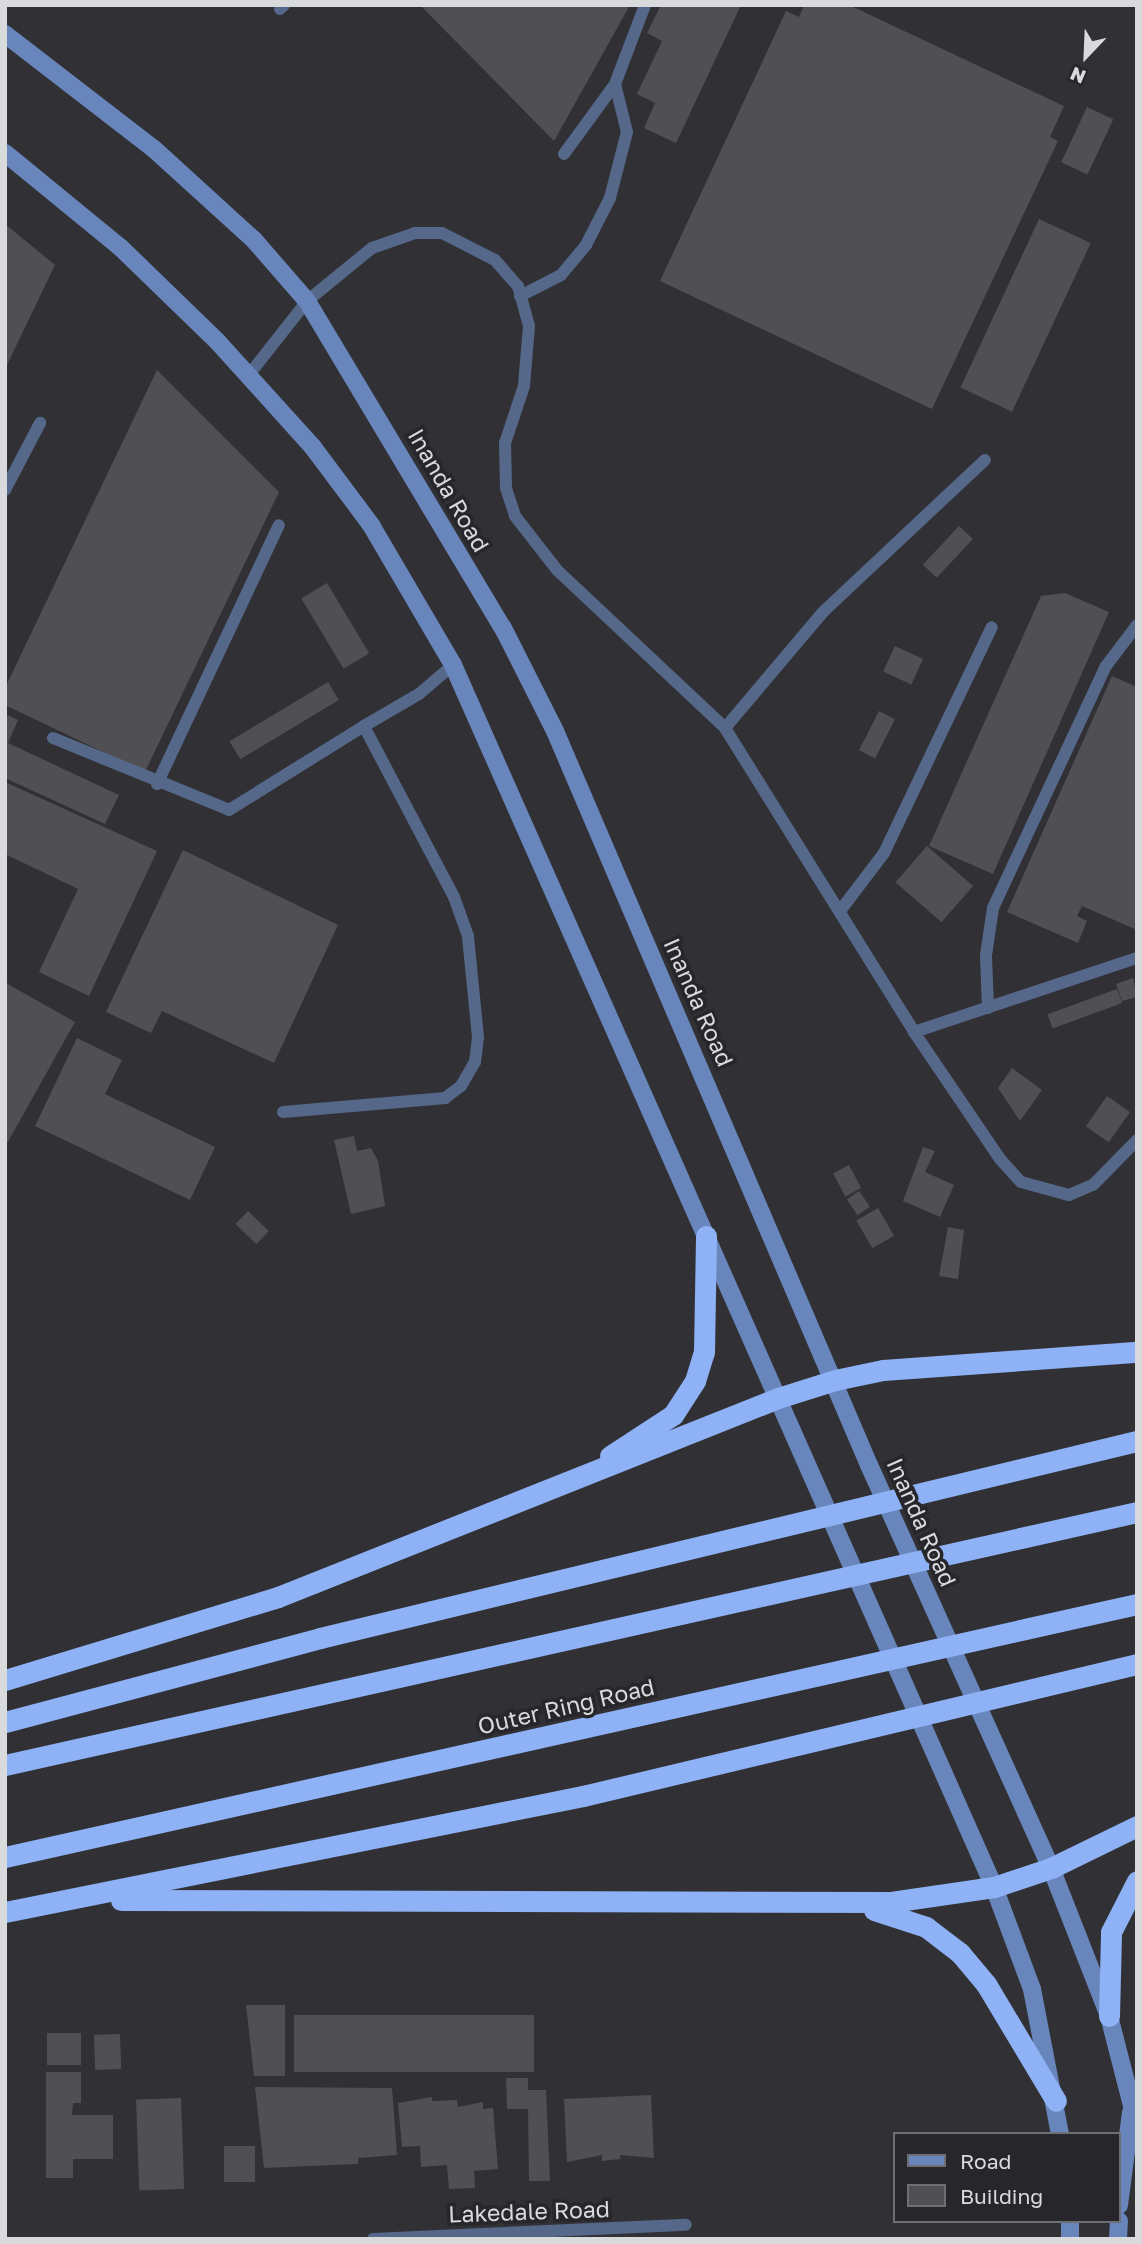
<!DOCTYPE html>
<html>
<head>
<meta charset="utf-8">
<style>
  body { margin:0 }
  #map { position:relative; width:1142px; height:2244px; overflow:hidden; background:#313135; font-family:"Golos Text",sans-serif }
  div>[style] { position:absolute }
  .building>* { inset:0; background:#504f53; transform-origin:0 0 }
  .lane>* { height:12px; margin:-6px; padding:0 6px; transform-origin:6px; border-radius:6px; background:#55688a }
  .secondary>* { height:18px; margin:-9px; padding:0 9px; transform-origin:9px; border-radius:9px; background:#6886bc }
  .highway>* { height:21px; margin:-10.5px; padding:0 10.5px; transform-origin:10.5px; border-radius:10.5px; background:#8eb2f5 }
  span { translate:-50% -50%; white-space:nowrap; text-align:center; line-height:1.15; -webkit-text-stroke:7px #27272b; paint-order:stroke }
  .street-label { font-size:23px; color:#d9dadc }
  .frame { position:absolute; inset:0; border:7px solid #d9dadc; pointer-events:none }
  .legend { position:absolute; left:893px; top:2132px; width:228px; height:91px; box-sizing:border-box; background:#27272b; border:2px solid #6e6f72; margin:0; padding:9px 12px; list-style:none; font-size:21px; color:#d9dadc }
  .legend li { display:flex; align-items:center; gap:14px; height:35px }
  .legend b { width:35px; border:2px solid #6e6f72 }
  .north { position:absolute; left:1051px; top:21px; width:70px; height:70px; -webkit-text-stroke:5px #27272b; paint-order:stroke; rotate:203deg; font-size:19px; font-weight:700; line-height:28px; text-align:center; color:#d9dadc }
  .north::after { content:''; display:block; margin:auto; width:24px; height:32px; background:#d9dadc; clip-path:polygon(50% 0,100% 100%,50% 72%,0 100%) }
</style>
</head>
<body>
<div id="map">
  <div class="building">
    <div style="clip-path:polygon(420px 5px,630px 5px,554px 141px)"></div>
    <div style="clip-path:polygon(661px 5px,741px 5px,676px 143px,644px 128px,655px 103px,637px 94px,662px 41px,647px 33px)"></div>
    <div style="clip-path:polygon(804px 5px,849px 5px,1064px 106px,1050px 137px,1058px 141px,932px 409px,660px 281px,786px 11px,799px 17px)"></div>
    <div style="left:1087px;top:107px;width:29px;height:61px;rotate:25deg"></div>
    <div style="left:1039px;top:219px;width:57px;height:186px;rotate:25deg"></div>
    <div style="clip-path:polygon(5px 224px,55px 265px,5px 369px)"></div>
    <div style="clip-path:polygon(157px 370px,279px 492px,145px 772px,5px 705px,5px 688px)"></div>
    <div style="left:959px;top:526px;width:19px;height:53px;rotate:43deg"></div>
    <div style="left:327px;top:583px;width:82px;height:30px;rotate:59deg"></div>
    <div style="clip-path:polygon(1065px 593px,1109px 612px,993px 874px,929px 846px,1041px 596px)"></div>
    <div style="left:895px;top:646px;width:31px;height:28px;rotate:25deg"></div>
    <div style="clip-path:polygon(1112px 676px,1137px 687px,1137px 930px,1082px 906px,1077px 916px,1087px 921px,1078px 943px,1007px 912px)"></div>
    <div style="left:328px;top:682px;width:21px;height:115px;rotate:59deg"></div>
    <div style="left:879px;top:711px;width:18px;height:44px;rotate:27deg"></div>
    <div style="clip-path:polygon(5px 714px,18px 720px,8px 743px,119px 795px,105px 824px,5px 778px)"></div>
    <div style="clip-path:polygon(5px 782px,157px 851px,89px 996px,39px 972px,78px 889px,5px 854px)"></div>
    <div style="left:927px;top:846px;width:61px;height:48px;rotate:41deg"></div>
    <div style="clip-path:polygon(183px 850px,338px 925px,274px 1063px,162px 1011px,151px 1033px,106px 1012px)"></div>
    <div style="clip-path:polygon(1133px 978px,1137px 997px,1122px 1001px,1116px 984px)"></div>
    <div style="clip-path:polygon(6px 983px,75px 1022px,5px 1147px,5px 985px)"></div>
    <div style="left:1117px;top:989px;width:15px;height:74px;rotate:70deg"></div>
    <div style="clip-path:polygon(77px 1038px,122px 1060px,105px 1094px,215px 1147px,190px 1200px,35px 1126px)"></div>
    <div style="clip-path:polygon(1012px 1068px,1042px 1090px,1020px 1121px,998px 1088px)"></div>
    <div style="left:1107px;top:1096px;width:28px;height:37px;rotate:35deg"></div>
    <div style="clip-path:polygon(354px 1136px,357px 1151px,371px 1148px,378px 1161px,385px 1206px,351px 1214px,334px 1140px)"></div>
    <div style="clip-path:polygon(923px 1147px,935px 1151px,925px 1172px,954px 1185px,940px 1217px,903px 1201px)"></div>
    <div style="left:849px;top:1165px;width:26px;height:18px;rotate:62deg"></div>
    <div style="left:859px;top:1191px;width:19px;height:15px;rotate:55deg"></div>
    <div style="left:878px;top:1208px;width:32px;height:25px;rotate:60deg"></div>
    <div style="left:248px;top:1211px;width:29px;height:18px;rotate:44deg"></div>
    <div style="clip-path:polygon(948px 1227px,964px 1230px,958px 1279px,939px 1276px)"></div>
    <div style="clip-path:polygon(246px 2005px,285px 2005px,285px 2076px,254px 2076px)"></div>
    <div style="left:294px;top:2015px;width:240px;height:57px"></div>
    <div style="left:47px;top:2033px;width:34px;height:32px"></div>
    <div style="left:120px;top:2034px;width:35px;height:26px;rotate:88deg"></div>
    <div style="clip-path:polygon(46px 2072px,81px 2072px,81px 2103px,73px 2103px,72px 2115px,113px 2115px,113px 2159px,73px 2159px,73px 2178px,46px 2178px)"></div>
    <div style="clip-path:polygon(506px 2078px,528px 2078px,528px 2090px,546px 2090px,550px 2181px,529px 2181px,528px 2109px,507px 2109px)"></div>
    <div style="clip-path:polygon(255px 2087px,392px 2088px,397px 2155px,358px 2158px,358px 2164px,264px 2168px)"></div>
    <div style="clip-path:polygon(651px 2095px,654px 2158px,620px 2155px,620px 2159px,602px 2161px,602px 2155px,567px 2162px,564px 2099px)"></div>
    <div style="clip-path:polygon(432px 2097px,432px 2101px,457px 2100px,458px 2107px,483px 2102px,483px 2109px,493px 2108px,498px 2169px,474px 2171px,475px 2188px,449px 2189px,447px 2165px,421px 2167px,420px 2146px,402px 2147px,398px 2103px)"></div>
    <div style="left:181px;top:2098px;width:91px;height:45px;rotate:88deg"></div>
    <div style="left:224px;top:2146px;width:31px;height:36px"></div>
  </div>
  <div class="lane">
    <div style="left:280px;top:9px;width:6px;rotate:-45deg"></div>
    <div style="left:564px;top:154px;width:87px;rotate:-53.9deg"></div>
    <div style="left:615px;top:84px;width:85px;rotate:-69.2deg"></div>
    <div style="left:520px;top:296px;width:46px;rotate:-27.1deg"></div>
    <div style="left:561px;top:275px;width:39px;rotate:-50deg"></div>
    <div style="left:586px;top:245px;width:53px;rotate:-62.9deg"></div>
    <div style="left:610px;top:198px;width:68px;rotate:-75.6deg"></div>
    <div style="left:627px;top:132px;width:49px;rotate:-104deg"></div>
    <div style="left:248px;top:376px;width:95px;rotate:-51.8deg"></div>
    <div style="left:307px;top:301px;width:84px;rotate:-39.2deg"></div>
    <div style="left:372px;top:248px;width:46px;rotate:-19.2deg"></div>
    <div style="left:415px;top:233px;width:27px"></div>
    <div style="left:442px;top:233px;width:59px;rotate:27deg"></div>
    <div style="left:495px;top:260px;width:35px;rotate:49deg"></div>
    <div style="left:518px;top:286px;width:41px;rotate:74.6deg"></div>
    <div style="left:529px;top:326px;width:60px;rotate:94.8deg"></div>
    <div style="left:524px;top:386px;width:60px;rotate:108.4deg"></div>
    <div style="left:505px;top:443px;width:45px;rotate:88.7deg"></div>
    <div style="left:506px;top:488px;width:29px;rotate:72deg"></div>
    <div style="left:515px;top:516px;width:68px;rotate:52.1deg"></div>
    <div style="left:557px;top:570px;width:231px;rotate:43.2deg"></div>
    <div style="left:725px;top:728px;width:358px;rotate:58.1deg"></div>
    <div style="left:914px;top:1032px;width:235px;rotate:-18.4deg"></div>
    <div style="left:5px;top:490px;width:76px;rotate:-62.4deg"></div>
    <div style="left:725px;top:728px;width:152px;rotate:-49.8deg"></div>
    <div style="left:823px;top:612px;width:222px;rotate:-43.2deg"></div>
    <div style="left:53px;top:738px;width:190px;rotate:22.2deg"></div>
    <div style="left:229px;top:810px;width:159px;rotate:-31.9deg"></div>
    <div style="left:157px;top:784px;width:286px;rotate:-64.8deg"></div>
    <div style="left:840px;top:911px;width:73px;rotate:-52.8deg"></div>
    <div style="left:884px;top:853px;width:250px;rotate:-64.5deg"></div>
    <div style="left:988px;top:1008px;width:53px;rotate:-92.2deg"></div>
    <div style="left:986px;top:955px;width:48px;rotate:-81.5deg"></div>
    <div style="left:993px;top:908px;width:267px;rotate:-65deg"></div>
    <div style="left:1106px;top:666px;width:51px;rotate:-52.9deg"></div>
    <div style="left:914px;top:1032px;width:153px;rotate:55.9deg"></div>
    <div style="left:1000px;top:1159px;width:31px;rotate:48deg"></div>
    <div style="left:1021px;top:1182px;width:50px;rotate:15.2deg"></div>
    <div style="left:1069px;top:1195px;width:26px;rotate:-23deg"></div>
    <div style="left:1093px;top:1185px;width:63px;rotate:-45.6deg"></div>
    <div style="left:283px;top:1112px;width:163px;rotate:-4.9deg"></div>
    <div style="left:445px;top:1098px;width:20px;rotate:-37deg"></div>
    <div style="left:461px;top:1086px;width:28px;rotate:-60deg"></div>
    <div style="left:475px;top:1062px;width:25px;rotate:-83deg"></div>
    <div style="left:478px;top:1037px;width:101px;rotate:-95.7deg"></div>
    <div style="left:468px;top:936px;width:41px;rotate:-109.7deg"></div>
    <div style="left:454px;top:897px;width:193px;rotate:-117.8deg"></div>
    <div style="left:364px;top:726px;width:64px;rotate:-30.2deg"></div>
    <div style="left:419px;top:694px;width:45px;rotate:-40.5deg"></div>
    <div style="left:373px;top:2239px;width:313px;rotate:-2.6deg"></div>
  </div>
  <div class="secondary">
    <div style="left:5px;top:34px;width:188px;rotate:37.7deg"></div>
    <div style="left:154px;top:149px;width:135px;rotate:42.3deg"></div>
    <div style="left:254px;top:240px;width:81px;rotate:49deg"></div>
    <div style="left:307px;top:301px;width:381px;rotate:59.1deg"></div>
    <div style="left:503px;top:628px;width:115px;rotate:63.2deg"></div>
    <div style="left:555px;top:731px;width:798px;rotate:66.84deg"></div>
    <div style="left:869px;top:1465px;width:442px;rotate:65.7deg"></div>
    <div style="left:1051px;top:1868px;width:159px;rotate:68.6deg"></div>
    <div style="left:1109px;top:2016px;width:113px;rotate:75.6deg"></div>
    <div style="left:5px;top:153px;width:149px;rotate:39.3deg"></div>
    <div style="left:120px;top:247px;width:135px;rotate:44.1deg"></div>
    <div style="left:217px;top:341px;width:142px;rotate:47.9deg"></div>
    <div style="left:312px;top:446px;width:99px;rotate:53.2deg"></div>
    <div style="left:371px;top:525px;width:162px;rotate:59.6deg"></div>
    <div style="left:453px;top:665px;width:1336px;rotate:66.12deg"></div>
    <div style="left:994px;top:1887px;width:109px;rotate:69.6deg"></div>
    <div style="left:1032px;top:1989px;width:148px;rotate:79.1deg"></div>
    <div style="left:1119px;top:2205px;width:94px;rotate:-82.6deg"></div>
    <div style="left:1070px;top:2221px;width:18px;rotate:90deg"></div>
    <div style="left:1118px;top:2239px;width:18px;rotate:-87deg"></div>
  </div>
  <div class="highway">
    <div style="left:610px;top:1456px;width:75px;rotate:-33.1deg"></div>
    <div style="left:673px;top:1415px;width:40px;rotate:-57.1deg"></div>
    <div style="left:695px;top:1381px;width:30px;rotate:-73deg"></div>
    <div style="left:704px;top:1352px;width:116px;rotate:-89deg"></div>
    <div style="left:5px;top:1680px;width:285px;rotate:-16.9deg"></div>
    <div style="left:278px;top:1597px;width:538px;rotate:-21.7deg"></div>
    <div style="left:778px;top:1398px;width:60px;rotate:-17.5deg"></div>
    <div style="left:835px;top:1380px;width:49px;rotate:-11.8deg"></div>
    <div style="left:883px;top:1370px;width:255px;rotate:-4.1deg"></div>
    <div style="left:5px;top:1722px;width:326px;rotate:-14.9deg"></div>
    <div style="left:320px;top:1638px;width:840px;rotate:-13.56deg"></div>
    <div style="left:5px;top:1765px;width:1160px;rotate:-12.6deg"></div>
    <div style="left:5px;top:1857px;width:1160px;rotate:-12.6deg"></div>
    <div style="left:121px;top:1900px;width:770px;rotate:0.15deg"></div>
    <div style="left:891px;top:1902px;width:104px;rotate:-8.3deg"></div>
    <div style="left:994px;top:1887px;width:60px;rotate:-18.4deg"></div>
    <div style="left:1051px;top:1868px;width:96px;rotate:-26deg"></div>
    <div style="left:874px;top:1910px;width:55px;rotate:18.1deg"></div>
    <div style="left:926px;top:1927px;width:43px;rotate:37.4deg"></div>
    <div style="left:960px;top:1953px;width:40px;rotate:50deg"></div>
    <div style="left:986px;top:1984px;width:136px;rotate:59.1deg"></div>
    <div style="left:5px;top:1912px;width:590px;rotate:-11.35deg"></div>
    <div style="left:583px;top:1796px;width:570px;rotate:-13.4deg"></div>
    <div style="left:1109px;top:2016px;width:84px;rotate:-88.6deg"></div>
    <div style="left:1111px;top:1932px;width:57px;rotate:-63deg"></div>
  </div>
  <div class="street-label">
    <span style="left:449px;top:490px;rotate:60deg">Inanda Road</span>
    <span style="left:699px;top:1002px;rotate:66deg">Inanda Road</span>
    <span style="left:922px;top:1522px;rotate:66deg">Inanda Road</span>
    <span style="left:566px;top:1706px;rotate:-13deg">Outer Ring Road</span>
    <span style="left:529px;top:2211px;rotate:-2deg">Lakedale Road</span>
  </div>
  <div class="frame"></div>
  <ul class="legend">
  <li><b style="height:9px;background:#6886bc"></b>Road</li>
  <li><b style="height:19px;background:#504f53"></b>Building</li>
  </ul>
  <div class="north">N</div>
</div>
</body>
</html>
